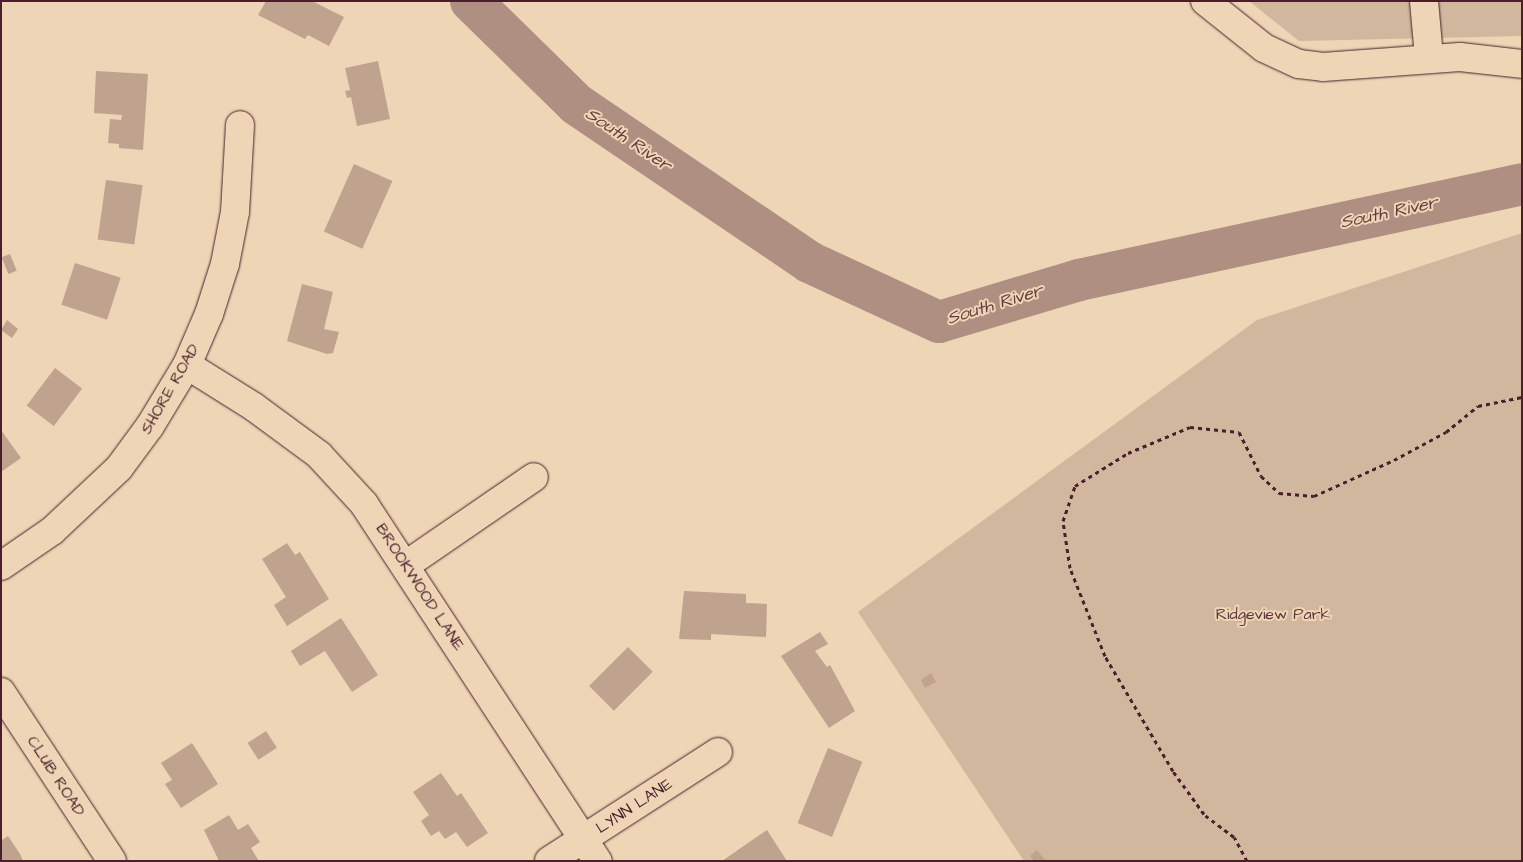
<!DOCTYPE html>
<html>
<head>
<meta charset="utf-8">
<style>
  body { margin:0 }
  #map { position:relative; width:1523px; height:862px; overflow:hidden; background:#edd5b5; font-family:"Architects Daughter",sans-serif }
  div>[style] { position:absolute }
  .green>* { inset:0; background:#d2b79f }
  .river>* { height:42px; margin:-21px; padding:0 21px; transform-origin:21px; border-radius:21px; background:#ae8f81 }
  .building>* { inset:0; background:#bfa38e; transform-origin:0 0 }
  .path>* { height:3px; margin-top:-1.5px; transform-origin:0; background:repeating-linear-gradient(90deg,#4a1f2b 0 4px,transparent 0 8px) }
  .roads { filter:drop-shadow(0 0 1px #4a1f2b) drop-shadow(0 0 1px #4a1f2b) }
  .minor>* { height:28px; margin:-14px; padding:0 14px; transform-origin:14px; border-radius:14px; background:#edd5b5 }
  span { translate:-50% -50%; white-space:nowrap; text-align:center; line-height:1.15; -webkit-text-stroke:4px #edd5b5; paint-order:stroke }
  .street-label { font-size:16px; color:#4a1f2b }
  .park-label { font-size:16px; color:#5e363c }
  .water-label { font-size:18px; color:#633b40; font-style:italic }
  .frame { position:absolute; inset:0; border:2px solid #4a1f2b; pointer-events:none }
</style>
</head>
<body>
<div id="map">
  <div class="green">
    <div style="clip-path:polygon(1249px 1px,1522px 1px,1522px 36px,1299px 41px)"></div>
    <div style="clip-path:polygon(1522px 233px,1522px 861px,1024px 861px,858px 612px,1257px 320px)"></div>
  </div>
  <div class="river">
    <div style="left:471px;top:1px;width:147px;rotate:44.4deg"></div>
    <div style="left:576px;top:104px;width:282px;rotate:34.1deg"></div>
    <div style="left:809px;top:262px;width:143px;rotate:24.8deg"></div>
    <div style="left:939px;top:322px;width:146px;rotate:-16.7deg"></div>
    <div style="left:1079px;top:280px;width:453px;rotate:-12.2deg"></div>
  </div>
  <div class="building">
    <div style="clip-path:polygon(266px 1px,312px 1px,344px 17px,329px 46px,308px 35px,305px 39px,258px 15px)"></div>
    <div style="clip-path:polygon(378px 61px,390px 119px,357px 126px,351px 97px,347px 98px,345px 91px,350px 90px,345px 68px)"></div>
    <div style="clip-path:polygon(96px 71px,148px 74px,143px 150px,119px 148px,119px 144px,108px 143px,110px 119px,121px 120px,122px 115px,94px 113px)"></div>
    <div style="left:354px;top:164px;width:42px;height:74px;rotate:24deg"></div>
    <div style="left:106px;top:180px;width:37px;height:60px;rotate:8deg"></div>
    <div style="left:10px;top:254px;width:18px;height:9px;rotate:68deg"></div>
    <div style="left:75px;top:263px;width:48px;height:44px;rotate:18deg"></div>
    <div style="clip-path:polygon(302px 284px,333px 292px,324px 329px,339px 332px,333px 353px,327px 354px,287px 341px)"></div>
    <div style="clip-path:polygon(7px 320px,18px 329px,12px 338px,1px 330px)"></div>
    <div style="left:55px;top:368px;width:34px;height:47px;rotate:37deg"></div>
    <div style="clip-path:polygon(1px 430px,21px 458px,1px 472px)"></div>
    <div style="clip-path:polygon(287px 543px,295px 555px,300px 552px,329px 599px,287px 626px,274px 605px,286px 597px,262px 559px)"></div>
    <div style="clip-path:polygon(684px 591px,746px 594px,746px 603px,767px 604px,766px 637px,711px 634px,711px 640px,679px 639px)"></div>
    <div style="clip-path:polygon(341px 618px,378px 675px,352px 692px,325px 651px,300px 666px,291px 651px)"></div>
    <div style="clip-path:polygon(820px 632px,828px 644px,815px 651px,827px 667px,830px 665px,855px 711px,829px 728px,781px 656px)"></div>
    <div style="left:628px;top:647px;width:35px;height:55px;rotate:45deg"></div>
    <div style="clip-path:polygon(931px 673px,936px 682px,925px 688px,921px 680px)"></div>
    <div style="left:266px;top:731px;width:20px;height:22px;rotate:57deg"></div>
    <div style="clip-path:polygon(192px 743px,218px 784px,181px 808px,165px 784px,172px 780px,161px 763px)"></div>
    <div style="left:828px;top:748px;width:37px;height:81px;rotate:22deg"></div>
    <div style="clip-path:polygon(441px 773px,457px 796px,461px 793px,488px 833px,467px 847px,456px 832px,445px 839px,439px 831px,431px 836px,421px 821px,429px 815px,413px 792px)"></div>
    <div style="clip-path:polygon(229px 815px,238px 830px,248px 824px,260px 842px,251px 848px,259px 861px,219px 861px,204px 830px)"></div>
    <div style="clip-path:polygon(767px 830px,787px 861px,722px 861px)"></div>
    <div style="clip-path:polygon(8px 836px,20px 854px,23px 861px,1px 861px,1px 841px)"></div>
    <div style="clip-path:polygon(1037px 850px,1046px 861px,1034px 861px,1030px 856px)"></div>
  </div>
  <div class="path">
    <div style="left:1247px;top:861px;width:27px;rotate:-118deg"></div>
    <div style="left:1234px;top:837px;width:38px;rotate:-143deg"></div>
    <div style="left:1204px;top:814px;width:53px;rotate:-125.8deg"></div>
    <div style="left:1173px;top:771px;width:134px;rotate:-120.6deg"></div>
    <div style="left:1105px;top:656px;width:95px;rotate:-111.7deg"></div>
    <div style="left:1070px;top:568px;width:48px;rotate:-98.5deg"></div>
    <div style="left:1063px;top:521px;width:37px;rotate:-71deg"></div>
    <div style="left:1075px;top:486px;width:62px;rotate:-31.9deg"></div>
    <div style="left:1128px;top:453px;width:67px;rotate:-22.8deg"></div>
    <div style="left:1190px;top:427px;width:49px;rotate:5.8deg"></div>
    <div style="left:1239px;top:432px;width:49px;rotate:63.4deg"></div>
    <div style="left:1261px;top:476px;width:25px;rotate:43deg"></div>
    <div style="left:1279px;top:493px;width:35px;rotate:5deg"></div>
    <div style="left:1314px;top:496px;width:88px;rotate:-24.2deg"></div>
    <div style="left:1394px;top:460px;width:59px;rotate:-28.3deg"></div>
    <div style="left:1446px;top:432px;width:41px;rotate:-39.1deg"></div>
    <div style="left:1478px;top:406px;width:45px;rotate:-11.6deg"></div>
  </div>
  <div class="roads">
    <div class="minor">
      <div style="left:1205px;top:1px;width:75px;rotate:38.5deg"></div>
      <div style="left:1264px;top:48px;width:38px;rotate:25deg"></div>
      <div style="left:1299px;top:64px;width:24px;rotate:7deg"></div>
      <div style="left:1323px;top:67px;width:137px;rotate:-4.2deg"></div>
      <div style="left:1460px;top:57px;width:62px;rotate:6.4deg"></div>
      <div style="left:1424px;top:1px;width:56px;rotate:84.9deg"></div>
      <div style="left:187px;top:365px;width:79px;rotate:32.1deg"></div>
      <div style="left:254px;top:407px;width:81px;rotate:36.4deg"></div>
      <div style="left:319px;top:455px;width:67px;rotate:47.4deg"></div>
      <div style="left:364px;top:504px;width:427px;rotate:56.8deg"></div>
      <div style="left:406px;top:565px;width:155px;rotate:-34.5deg"></div>
      <div style="left:1px;top:566px;width:62px;rotate:-34.5deg"></div>
      <div style="left:52px;top:531px;width:92px;rotate:-43.2deg"></div>
      <div style="left:119px;top:468px;width:52px;rotate:-53.6deg"></div>
      <div style="left:150px;top:426px;width:71px;rotate:-58.8deg"></div>
      <div style="left:187px;top:365px;width:56px;rotate:-66.7deg"></div>
      <div style="left:209px;top:314px;width:52px;rotate:-72.3deg"></div>
      <div style="left:225px;top:264px;width:53px;rotate:-79.1deg"></div>
      <div style="left:235px;top:212px;width:87px;rotate:-86.7deg"></div>
      <div style="left:1px;top:692px;width:202px;rotate:56.7deg"></div>
      <div style="left:549px;top:861px;width:201px;rotate:-32.8deg"></div>
    </div>
  </div>
  <div class="street-label">
    <span style="left:170px;top:389px;rotate:-60deg">SHORE ROAD</span>
    <span style="left:420px;top:587px;rotate:57deg">BROOKWOOD LANE</span>
    <span style="left:56px;top:776px;rotate:57deg">CLUB ROAD</span>
    <span style="left:634px;top:806px;rotate:-33deg">LYNN LANE</span>
  </div>
  <div class="park-label">
    <span style="left:1273px;top:614px">Ridgeview Park</span>
  </div>
  <div class="water-label">
    <span style="left:628px;top:140px;rotate:34deg">South River</span>
    <span style="left:1389px;top:213px;rotate:-12deg">South River</span>
    <span style="left:995px;top:305px;rotate:-17deg">South River</span>
  </div>
  <div class="frame"></div>
</div>
</body>
</html>
